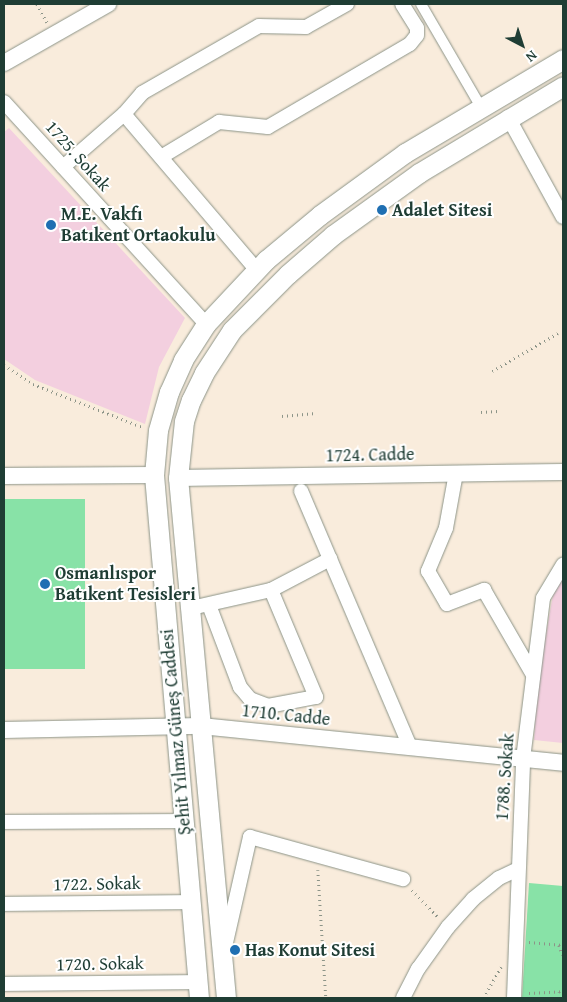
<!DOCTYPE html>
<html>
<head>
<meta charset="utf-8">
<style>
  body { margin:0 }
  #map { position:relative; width:567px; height:1002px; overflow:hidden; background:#f9ecdc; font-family:"Gentium Book Plus",serif }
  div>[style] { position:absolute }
  .built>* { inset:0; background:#f3cfdf }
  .green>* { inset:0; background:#88e2a7; transform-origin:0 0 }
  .path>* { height:2.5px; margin-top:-1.25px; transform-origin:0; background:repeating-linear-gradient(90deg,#8c9488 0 1px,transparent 0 5px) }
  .roads { filter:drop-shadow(0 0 1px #8c9488) drop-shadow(0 0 1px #8c9488) }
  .pedestrian>* { height:10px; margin:-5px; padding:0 5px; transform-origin:5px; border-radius:5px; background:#fff }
  .minor>* { height:14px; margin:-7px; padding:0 7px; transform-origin:7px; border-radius:7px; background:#fff }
  .tertiary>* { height:16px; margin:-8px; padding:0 8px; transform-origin:8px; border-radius:8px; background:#fff }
  .secondary>* { height:19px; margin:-9.5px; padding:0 9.5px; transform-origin:9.5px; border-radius:9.5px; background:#fff }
  .dots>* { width:14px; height:14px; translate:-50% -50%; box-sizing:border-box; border:2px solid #fff; border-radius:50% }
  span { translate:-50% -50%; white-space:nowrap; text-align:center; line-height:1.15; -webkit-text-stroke:4px #fff; paint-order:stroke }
  .street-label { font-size:18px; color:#1f3d34 }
  .poi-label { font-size:18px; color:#1f3d34; font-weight:700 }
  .left { translate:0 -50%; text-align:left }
  .frame { position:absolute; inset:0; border:5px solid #1f3d34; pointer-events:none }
  .north { position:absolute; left:497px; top:20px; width:50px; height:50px; -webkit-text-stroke:4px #fff; paint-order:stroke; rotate:140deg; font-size:14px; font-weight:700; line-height:20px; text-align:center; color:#1f3d34 }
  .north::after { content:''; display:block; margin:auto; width:18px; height:22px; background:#1f3d34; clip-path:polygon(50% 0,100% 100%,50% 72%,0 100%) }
</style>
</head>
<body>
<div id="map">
  <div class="built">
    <div style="clip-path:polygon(9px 128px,185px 318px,159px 367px,145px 424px,35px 380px,4px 359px,4px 132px)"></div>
    <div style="clip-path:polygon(563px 577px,563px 743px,534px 740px,537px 683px,553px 595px)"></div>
  </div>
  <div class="green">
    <div style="left:85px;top:499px;width:170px;height:81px;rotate:90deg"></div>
    <div style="clip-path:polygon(529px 883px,563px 886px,563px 998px,522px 998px)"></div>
  </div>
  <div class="path">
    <div style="left:37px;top:4px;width:21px;rotate:61deg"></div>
    <div style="left:4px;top:365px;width:35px;rotate:33deg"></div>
    <div style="left:33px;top:384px;width:117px;rotate:21.5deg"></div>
    <div style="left:492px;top:371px;width:76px;rotate:-29.9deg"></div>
    <div style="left:481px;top:412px;width:17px;rotate:-3deg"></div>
    <div style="left:282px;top:416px;width:34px;rotate:-5deg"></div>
    <div style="left:318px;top:870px;width:128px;rotate:86.4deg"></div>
    <div style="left:412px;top:890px;width:37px;rotate:46deg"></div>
    <div style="left:529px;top:942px;width:34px;rotate:5deg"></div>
    <div style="left:559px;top:945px;width:11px;rotate:68deg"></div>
    <div style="left:529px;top:993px;width:34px;rotate:-3deg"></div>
    <div style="left:483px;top:998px;width:36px;rotate:-60deg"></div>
    <div style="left:559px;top:998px;width:6px;rotate:-90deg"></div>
  </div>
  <div class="roads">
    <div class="pedestrian">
      <div style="left:421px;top:4px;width:119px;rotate:59.8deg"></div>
    </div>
    <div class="minor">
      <div style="left:4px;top:102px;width:300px;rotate:47.7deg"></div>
      <div style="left:124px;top:114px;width:204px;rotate:49.6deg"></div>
      <div style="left:508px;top:117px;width:114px;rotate:61.2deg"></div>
      <div style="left:161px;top:157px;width:68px;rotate:-31.1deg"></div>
      <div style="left:219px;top:122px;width:49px;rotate:5.8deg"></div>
      <div style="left:268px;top:127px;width:164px;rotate:-30.3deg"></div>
      <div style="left:410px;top:44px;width:11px;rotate:-52deg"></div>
      <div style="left:417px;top:35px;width:7px;rotate:-90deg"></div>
      <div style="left:417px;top:28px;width:28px;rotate:-122deg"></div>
      <div style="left:63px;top:167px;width:81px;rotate:-41deg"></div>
      <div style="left:124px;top:114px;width:28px;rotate:-49deg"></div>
      <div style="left:142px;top:93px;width:135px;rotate:-29.8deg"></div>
      <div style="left:259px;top:26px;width:47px;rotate:1.2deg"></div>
      <div style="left:306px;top:27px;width:47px;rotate:-29.3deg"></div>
      <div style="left:456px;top:473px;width:56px;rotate:100.3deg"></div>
      <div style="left:446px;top:528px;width:47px;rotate:112.7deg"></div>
      <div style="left:428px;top:571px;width:38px;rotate:60deg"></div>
      <div style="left:447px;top:604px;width:40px;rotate:-21deg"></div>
      <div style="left:484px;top:590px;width:98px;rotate:60deg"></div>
      <div style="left:301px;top:491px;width:278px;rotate:66.9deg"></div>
      <div style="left:209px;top:605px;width:88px;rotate:69.3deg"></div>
      <div style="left:240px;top:687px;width:16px;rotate:50deg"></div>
      <div style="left:250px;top:699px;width:19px;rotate:21deg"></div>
      <div style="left:268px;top:706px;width:49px;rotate:-10.6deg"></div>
      <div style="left:316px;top:697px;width:116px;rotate:-112.8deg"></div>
      <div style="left:200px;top:606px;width:73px;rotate:-12.7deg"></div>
      <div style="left:271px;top:590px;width:67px;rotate:-27.7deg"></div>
      <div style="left:4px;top:822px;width:180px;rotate:-0.3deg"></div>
      <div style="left:4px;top:904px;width:187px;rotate:-0.6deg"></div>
      <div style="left:225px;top:947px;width:113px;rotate:-77.2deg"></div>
      <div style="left:250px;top:837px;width:159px;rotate:15.4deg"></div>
      <div style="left:4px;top:984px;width:194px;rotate:-0.6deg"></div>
      <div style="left:403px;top:998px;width:33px;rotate:-63deg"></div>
      <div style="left:418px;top:969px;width:52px;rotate:-54.5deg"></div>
      <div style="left:448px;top:927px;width:38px;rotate:-48deg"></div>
      <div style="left:473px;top:899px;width:33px;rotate:-39deg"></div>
      <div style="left:499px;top:878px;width:21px;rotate:-25deg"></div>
      <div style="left:514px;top:998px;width:239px;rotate:-87.8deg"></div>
      <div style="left:523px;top:759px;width:162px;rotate:-82.9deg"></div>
      <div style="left:543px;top:598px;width:39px;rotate:-59deg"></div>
    </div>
    <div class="tertiary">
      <div style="left:4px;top:63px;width:120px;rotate:-29.6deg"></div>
      <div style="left:4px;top:476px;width:150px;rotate:-0.4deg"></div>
      <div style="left:178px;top:478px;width:385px;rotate:-0.9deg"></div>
      <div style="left:4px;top:730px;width:197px;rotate:-1.2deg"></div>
      <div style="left:201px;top:726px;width:364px;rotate:5.8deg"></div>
    </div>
    <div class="secondary">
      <div style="left:199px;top:998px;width:525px;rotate:-94.92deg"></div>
      <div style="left:154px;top:475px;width:45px;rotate:-84.9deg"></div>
      <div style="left:158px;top:430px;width:40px;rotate:-74deg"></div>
      <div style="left:169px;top:392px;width:35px;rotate:-66deg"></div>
      <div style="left:183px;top:360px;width:43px;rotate:-57.4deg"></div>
      <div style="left:206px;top:324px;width:88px;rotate:-46.8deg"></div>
      <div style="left:266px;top:260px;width:70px;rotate:-39.8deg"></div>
      <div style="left:320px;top:215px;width:105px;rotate:-36.1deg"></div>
      <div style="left:405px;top:153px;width:184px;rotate:-30.7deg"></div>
      <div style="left:226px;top:998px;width:522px;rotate:-95.27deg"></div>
      <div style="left:178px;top:478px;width:57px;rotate:-84deg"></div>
      <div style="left:184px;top:421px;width:22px;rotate:-72deg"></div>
      <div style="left:191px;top:400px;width:30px;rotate:-64deg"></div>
      <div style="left:204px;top:373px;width:51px;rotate:-56.9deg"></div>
      <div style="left:232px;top:330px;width:79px;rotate:-45deg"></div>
      <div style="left:288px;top:274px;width:60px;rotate:-40.9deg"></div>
      <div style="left:333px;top:235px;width:106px;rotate:-35.8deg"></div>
      <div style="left:419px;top:173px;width:168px;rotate:-31.1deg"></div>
    </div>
  </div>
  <div class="dots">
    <div style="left:382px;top:210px;background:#1f6fb2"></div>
    <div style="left:51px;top:225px;background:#1f6fb2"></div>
    <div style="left:45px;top:584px;background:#1f6fb2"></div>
    <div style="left:235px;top:950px;background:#1f6fb2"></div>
  </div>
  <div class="street-label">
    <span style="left:78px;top:156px;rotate:48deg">1725. Sokak</span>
    <span style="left:370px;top:455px;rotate:-1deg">1724. Cadde</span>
    <span style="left:286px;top:715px;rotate:6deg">1710. Cadde</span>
    <span style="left:176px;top:732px;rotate:-95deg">Şehit Yılmaz Güneş Caddesi</span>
    <span style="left:505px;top:777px;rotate:-86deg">1788. Sokak</span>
    <span style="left:97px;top:884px;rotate:-1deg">1722. Sokak</span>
    <span style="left:100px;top:964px;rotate:-1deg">1720. Sokak</span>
  </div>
  <div class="poi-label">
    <span class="left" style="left:392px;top:210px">Adalet Sitesi</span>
    <span class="left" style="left:61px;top:225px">M.E. Vakfı<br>Batıkent Ortaokulu</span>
    <span class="left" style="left:55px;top:584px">Osmanlıspor<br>Batıkent Tesisleri</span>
    <span class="left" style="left:245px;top:950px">Has Konut Sitesi</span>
  </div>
  <div class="frame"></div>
  <div class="north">N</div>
</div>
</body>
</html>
